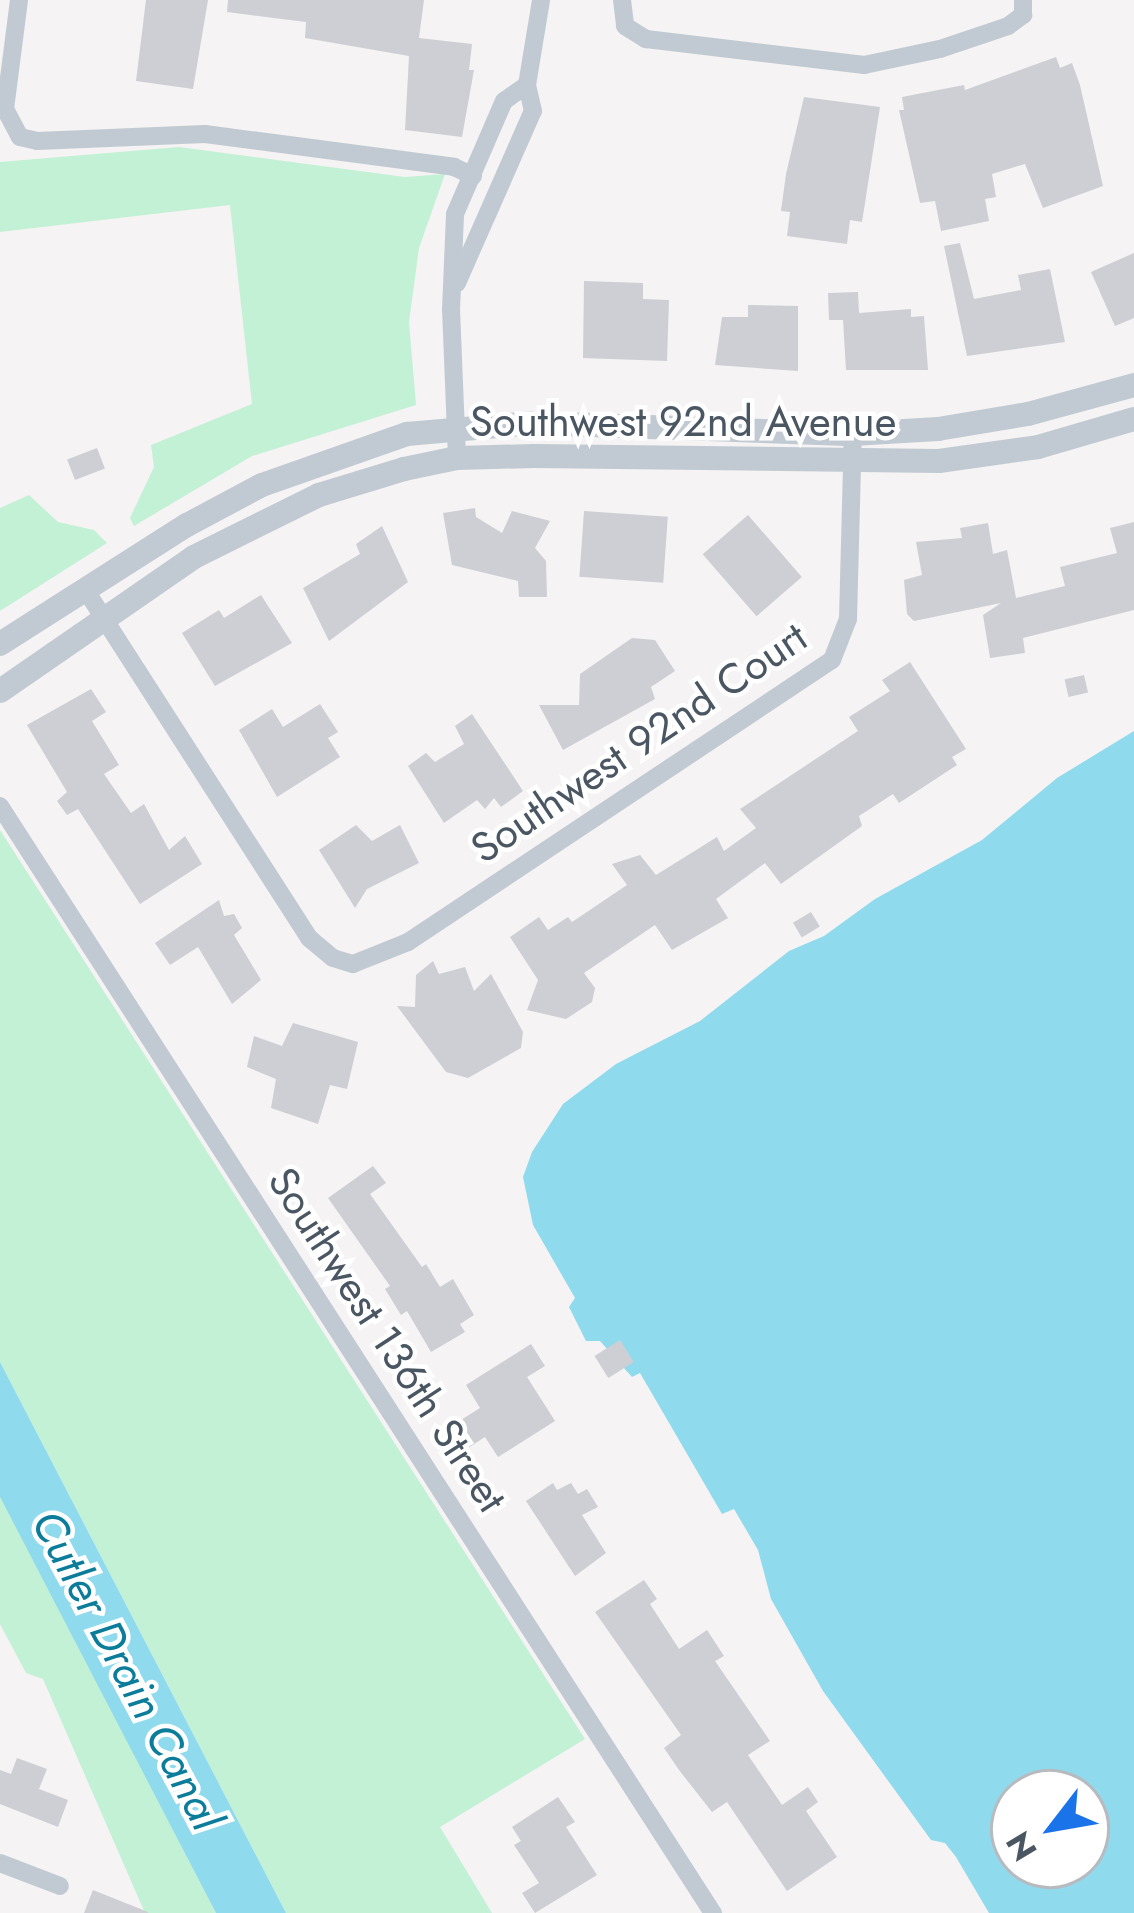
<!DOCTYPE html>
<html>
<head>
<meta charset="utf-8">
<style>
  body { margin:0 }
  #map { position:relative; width:1134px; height:1913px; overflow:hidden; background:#f5f3f3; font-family:Jost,sans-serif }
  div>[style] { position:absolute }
  .green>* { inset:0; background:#c3f1d5 }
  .water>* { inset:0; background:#90daee }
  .building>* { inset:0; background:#cdcfd5; transform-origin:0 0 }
  .minor>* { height:18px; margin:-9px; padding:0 9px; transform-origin:9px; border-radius:9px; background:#c1cad2 }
  .tertiary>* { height:24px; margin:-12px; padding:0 12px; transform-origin:12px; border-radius:12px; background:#c1cad2 }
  span { translate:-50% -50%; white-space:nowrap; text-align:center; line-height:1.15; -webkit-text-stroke:9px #fff; paint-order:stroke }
  .street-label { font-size:42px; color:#4a5661 }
  .water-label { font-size:45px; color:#0c7c9b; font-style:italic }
  .north { position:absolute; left:990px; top:1769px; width:120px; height:120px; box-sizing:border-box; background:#fff; border:3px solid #b7bbc0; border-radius:50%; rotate:239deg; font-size:33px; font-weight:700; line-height:48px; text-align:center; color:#4a5661 }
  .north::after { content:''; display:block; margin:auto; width:42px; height:54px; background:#1a73e8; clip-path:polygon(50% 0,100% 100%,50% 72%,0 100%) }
</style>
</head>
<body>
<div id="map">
  <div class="green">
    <div style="clip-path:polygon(179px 147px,405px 177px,445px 174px,419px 248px,409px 322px,416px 405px,252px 456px,134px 526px,130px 518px,154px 467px,151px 445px,252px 404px,230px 205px,0 232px,0 162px)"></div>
    <div style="clip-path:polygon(29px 495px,58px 522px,94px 530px,107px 543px,0 611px,0 508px)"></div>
    <div style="clip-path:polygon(0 830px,585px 1739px,440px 1827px,492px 1913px,286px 1913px,0 1362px)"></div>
    <div style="clip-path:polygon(0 1497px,113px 1713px,216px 1913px,145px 1913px,43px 1679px,26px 1673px,0 1624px)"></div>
  </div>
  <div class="water">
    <div style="clip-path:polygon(evenodd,1134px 731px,1134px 1913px,989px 1913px,956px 1857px,945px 1843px,931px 1840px,823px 1691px,771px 1599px,758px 1550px,734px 1509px,722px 1514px,640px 1373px,632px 1377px,600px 1341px,586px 1341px,569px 1307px,575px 1298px,533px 1225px,523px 1177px,532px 1152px,563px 1104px,616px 1064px,700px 1021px,789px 951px,824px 936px,875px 899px,982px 840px,1057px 778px,1134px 731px,1014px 1793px,1086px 1793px,1086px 1865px,1014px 1865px,1014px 1793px)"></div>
    <div style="clip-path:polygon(0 1362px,286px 1913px,216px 1913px,0 1497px)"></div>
  </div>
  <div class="building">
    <div style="clip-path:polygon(146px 0,208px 0,193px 89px,136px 81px)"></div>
    <div style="clip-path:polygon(228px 0,424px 0,419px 38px,472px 44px,469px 70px,474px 70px,462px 137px,405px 130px,409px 56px,305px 38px,306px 22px,227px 12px)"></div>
    <div style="clip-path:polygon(1056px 57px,1060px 68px,1072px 63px,1080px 85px,1103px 186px,1043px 208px,1025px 164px,992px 174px,996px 197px,985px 199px,989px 221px,941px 231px,935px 201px,920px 203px,899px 110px,904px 110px,902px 97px,964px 85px,965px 90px)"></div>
    <div style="clip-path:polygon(804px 97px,880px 107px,862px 222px,850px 220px,847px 244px,787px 236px,790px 212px,781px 211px,786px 174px)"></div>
    <div style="clip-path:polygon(960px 243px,974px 299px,1021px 290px,1018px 275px,1050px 269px,1065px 342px,967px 356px,944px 246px)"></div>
    <div style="clip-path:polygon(1134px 253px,1134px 318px,1115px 326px,1091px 272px)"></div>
    <div style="clip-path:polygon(584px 281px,643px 283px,643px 299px,669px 300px,667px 361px,583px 358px)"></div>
    <div style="clip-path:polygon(858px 292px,859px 313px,911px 309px,911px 317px,924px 316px,928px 370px,846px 370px,843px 320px,829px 320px,828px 293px)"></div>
    <div style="clip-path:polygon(748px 305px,798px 306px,798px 371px,715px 365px,722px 317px,748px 317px)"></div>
    <div style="left:97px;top:448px;width:22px;height:32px;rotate:69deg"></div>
    <div style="clip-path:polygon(475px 508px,476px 517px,502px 533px,512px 511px,550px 521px,535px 548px,546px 561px,547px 597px,519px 597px,518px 581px,452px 565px,443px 513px)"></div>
    <div style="left:584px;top:511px;width:84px;height:66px;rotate:4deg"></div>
    <div style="left:748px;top:515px;width:82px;height:60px;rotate:49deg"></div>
    <div style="clip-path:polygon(1134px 522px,1134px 610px,1023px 638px,1025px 653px,990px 658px,983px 615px,1001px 603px,914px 621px,907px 614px,904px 580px,922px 575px,916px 542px,962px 538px,960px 528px,988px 523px,993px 554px,1007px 550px,1016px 598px,1065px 586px,1060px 567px,1117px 553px,1110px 528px)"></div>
    <div style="clip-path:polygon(382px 526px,408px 582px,329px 641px,303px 588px,360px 554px,356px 544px)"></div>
    <div style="clip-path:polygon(261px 595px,292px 643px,215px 686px,182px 633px,219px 610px,224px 618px)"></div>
    <div style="clip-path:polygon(632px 638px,655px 640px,675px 671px,651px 687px,655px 699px,563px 750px,539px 705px,579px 705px,580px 674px)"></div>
    <div style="clip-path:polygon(910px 662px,966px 749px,952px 757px,957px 765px,899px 803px,893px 794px,859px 816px,862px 826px,781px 884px,765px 863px,716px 899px,728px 918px,672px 950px,655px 925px,584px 973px,595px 988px,592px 1002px,566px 1019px,527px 1010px,538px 980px,510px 937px,539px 917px,548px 930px,568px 917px,572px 922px,627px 885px,612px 864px,640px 855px,656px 875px,717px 837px,724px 851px,756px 828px,740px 809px,858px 731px,849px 717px,890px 691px,882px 680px)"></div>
    <div style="left:1084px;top:675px;width:18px;height:20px;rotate:77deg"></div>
    <div style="clip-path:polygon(91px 689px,106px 712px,92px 721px,119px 765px,104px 774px,131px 813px,144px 804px,169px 850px,185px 836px,202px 864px,140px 904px,78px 809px,67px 815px,57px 801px,67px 792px,27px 725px)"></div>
    <div style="clip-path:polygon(320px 704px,338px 732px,328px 738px,340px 757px,277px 797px,239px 730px,272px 709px,283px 727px)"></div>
    <div style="clip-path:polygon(472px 714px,523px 791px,501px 807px,494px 798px,485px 809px,477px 800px,444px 823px,408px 766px,426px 753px,435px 762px,464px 744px,455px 726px)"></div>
    <div style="clip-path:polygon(356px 825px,372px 841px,400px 825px,419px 863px,367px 889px,355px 908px,319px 850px)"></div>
    <div style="clip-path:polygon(219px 900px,224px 916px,234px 914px,242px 928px,234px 935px,261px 980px,232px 1004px,198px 947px,170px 965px,155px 943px)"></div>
    <div style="left:811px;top:912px;width:17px;height:21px;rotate:59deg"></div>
    <div style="clip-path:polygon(433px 961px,439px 974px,465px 967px,474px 991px,491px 974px,523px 1032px,521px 1048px,468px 1078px,446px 1072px,397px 1006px,415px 1007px,416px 975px)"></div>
    <div style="clip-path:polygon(293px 1023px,358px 1042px,347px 1089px,330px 1085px,318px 1124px,271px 1108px,276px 1079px,247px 1067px,254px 1036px,282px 1046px)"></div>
    <div style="clip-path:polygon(373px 1166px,386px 1183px,370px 1194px,422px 1267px,426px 1264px,440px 1287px,453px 1279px,474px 1315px,460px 1324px,465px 1332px,431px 1352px,407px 1311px,401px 1315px,385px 1289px,390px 1286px,328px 1198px)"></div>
    <div style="left:620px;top:1340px;width:26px;height:30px;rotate:58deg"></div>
    <div style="clip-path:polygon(531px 1344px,545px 1366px,527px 1377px,555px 1421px,498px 1457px,485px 1437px,468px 1448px,453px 1425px,480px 1408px,466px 1385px)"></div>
    <div style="clip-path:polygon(553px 1483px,557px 1490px,571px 1483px,578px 1494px,587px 1489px,598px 1507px,582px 1515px,606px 1553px,575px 1576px,526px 1501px)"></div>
    <div style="clip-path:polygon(644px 1580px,657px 1599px,650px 1604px,679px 1649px,707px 1630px,724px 1656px,715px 1661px,770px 1741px,748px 1755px,782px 1805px,808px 1787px,818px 1802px,806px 1811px,837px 1857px,787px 1891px,727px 1802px,712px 1812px,679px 1770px,664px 1748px,681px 1735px,595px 1612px)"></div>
    <div style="clip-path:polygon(17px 1758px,47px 1769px,39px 1789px,68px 1800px,58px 1827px,0 1804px,0 1770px,11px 1774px)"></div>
    <div style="clip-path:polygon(558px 1797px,575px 1822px,566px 1827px,597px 1875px,535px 1913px,522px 1893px,539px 1883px,514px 1845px,521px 1841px,512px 1827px)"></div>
    <div style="clip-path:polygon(93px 1890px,148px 1912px,148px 1913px,84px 1913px)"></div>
  </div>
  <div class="minor">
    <div style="left:19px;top:0;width:110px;rotate:97.3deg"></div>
    <div style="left:5px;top:109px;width:32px;rotate:62deg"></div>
    <div style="left:20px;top:137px;width:17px;rotate:13deg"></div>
    <div style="left:37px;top:141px;width:168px;rotate:-2.4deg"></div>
    <div style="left:205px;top:134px;width:251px;rotate:7.5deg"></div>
    <div style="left:454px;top:167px;width:21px;rotate:25deg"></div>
    <div style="left:622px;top:0;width:26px;rotate:83deg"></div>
    <div style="left:625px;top:26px;width:25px;rotate:32deg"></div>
    <div style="left:646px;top:39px;width:220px;rotate:6.8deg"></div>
    <div style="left:864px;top:65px;width:78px;rotate:-11.9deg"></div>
    <div style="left:940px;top:49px;width:72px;rotate:-18.7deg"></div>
    <div style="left:1008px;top:26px;width:19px;rotate:-36deg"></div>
    <div style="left:1023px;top:15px;width:15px;rotate:-90deg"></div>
    <div style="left:457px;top:283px;width:188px;rotate:-66.2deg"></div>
    <div style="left:533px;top:111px;width:27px;rotate:-103deg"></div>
    <div style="left:527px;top:85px;width:86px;rotate:-80.6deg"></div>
    <div style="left:457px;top:458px;width:148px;rotate:-92.3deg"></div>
    <div style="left:451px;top:310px;width:96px;rotate:-87.6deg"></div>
    <div style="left:455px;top:214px;width:123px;rotate:-66.6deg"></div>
    <div style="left:504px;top:101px;width:28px;rotate:-35deg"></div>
    <div style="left:85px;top:589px;width:415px;rotate:57.3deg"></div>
    <div style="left:309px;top:938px;width:31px;rotate:40deg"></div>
    <div style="left:333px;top:958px;width:21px;rotate:17deg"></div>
    <div style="left:353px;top:964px;width:59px;rotate:-21.8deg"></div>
    <div style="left:408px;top:942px;width:509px;rotate:-33.63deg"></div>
    <div style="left:832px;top:660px;width:44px;rotate:-68.7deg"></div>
    <div style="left:848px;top:619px;width:185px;rotate:-88.5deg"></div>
    <div style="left:0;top:806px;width:1317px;rotate:57.22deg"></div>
    <div style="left:0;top:1863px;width:64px;rotate:21deg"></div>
  </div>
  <div class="tertiary">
    <div style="left:0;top:644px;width:222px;rotate:-32.5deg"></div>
    <div style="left:187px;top:525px;width:85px;rotate:-28.1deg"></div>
    <div style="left:262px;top:485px;width:154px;rotate:-19.4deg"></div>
    <div style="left:407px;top:434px;width:127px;rotate:-5deg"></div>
    <div style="left:534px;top:423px;width:319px;rotate:2deg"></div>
    <div style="left:853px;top:434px;width:85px;rotate:-3.4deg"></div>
    <div style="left:938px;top:429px;width:91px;rotate:-9.5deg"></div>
    <div style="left:1028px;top:414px;width:110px;rotate:-15.3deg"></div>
    <div style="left:0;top:691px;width:236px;rotate:-34.6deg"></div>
    <div style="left:194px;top:557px;width:140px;rotate:-26.4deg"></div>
    <div style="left:319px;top:495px;width:89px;rotate:-17deg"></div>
    <div style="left:404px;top:469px;width:54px;rotate:-11.7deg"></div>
    <div style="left:457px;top:458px;width:77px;rotate:-1.5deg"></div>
    <div style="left:534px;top:456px;width:405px;rotate:0.7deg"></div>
    <div style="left:939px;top:461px;width:100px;rotate:-8deg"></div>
    <div style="left:1038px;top:447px;width:100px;rotate:-16.3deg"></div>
  </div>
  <div class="street-label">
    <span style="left:683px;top:422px">Southwest 92nd Avenue</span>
    <span style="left:639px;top:743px;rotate:-34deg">Southwest 92nd Court</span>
    <span style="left:387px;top:1340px;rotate:57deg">Southwest 136th Street</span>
  </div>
  <div class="water-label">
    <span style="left:127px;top:1670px;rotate:62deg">Cutler Drain Canal</span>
  </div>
  <div class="north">N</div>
</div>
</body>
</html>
